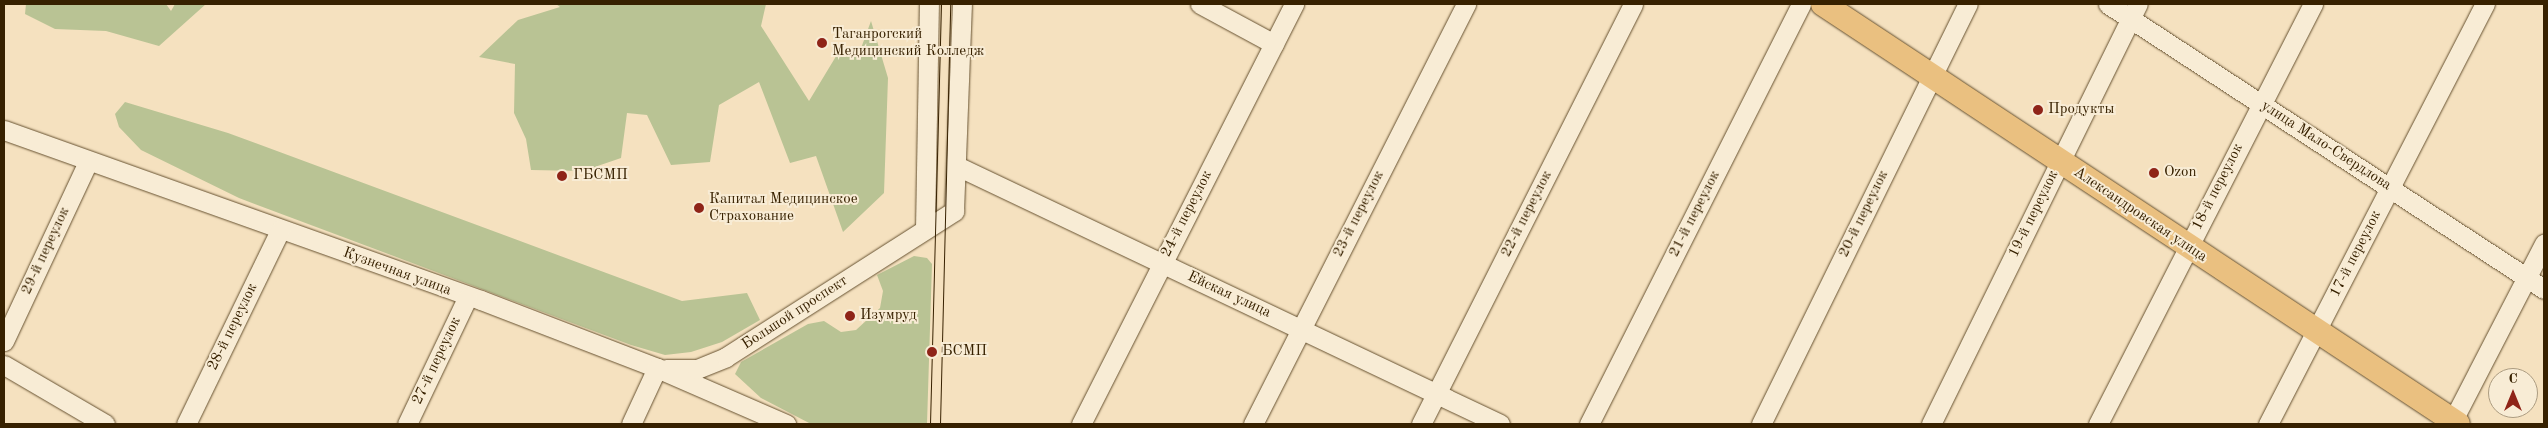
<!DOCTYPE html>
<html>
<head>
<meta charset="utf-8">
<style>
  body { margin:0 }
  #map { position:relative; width:2548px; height:428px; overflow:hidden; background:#f5e1bf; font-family:"Old Standard TT",serif }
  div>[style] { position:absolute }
  .green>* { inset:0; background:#b9c394 }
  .roads { filter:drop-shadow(0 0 1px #665130) drop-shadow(0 0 1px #665130) }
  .minor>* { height:19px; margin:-9.5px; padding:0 9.5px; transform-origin:9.5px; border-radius:9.5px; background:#f8ecd5 }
  .major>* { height:24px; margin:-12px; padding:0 12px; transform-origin:12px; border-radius:12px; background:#eac080 }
  .tram>* { height:1px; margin:-0.5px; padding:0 0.5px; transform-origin:0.5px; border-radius:0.5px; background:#372100 }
  .dots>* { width:14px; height:14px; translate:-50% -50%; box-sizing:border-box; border:2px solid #f8ecd5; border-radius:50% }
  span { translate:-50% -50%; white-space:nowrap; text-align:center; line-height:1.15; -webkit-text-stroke:4px #f8ecd5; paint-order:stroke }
  .poi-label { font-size:15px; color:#372100 }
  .left { translate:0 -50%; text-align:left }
  .street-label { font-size:15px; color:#372100 }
  .frame { position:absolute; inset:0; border:5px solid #372100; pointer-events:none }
  .north { position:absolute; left:2488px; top:368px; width:50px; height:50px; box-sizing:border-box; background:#f8ecd5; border:1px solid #ab9b80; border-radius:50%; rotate:0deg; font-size:14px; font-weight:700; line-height:20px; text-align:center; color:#372100 }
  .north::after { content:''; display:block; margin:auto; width:18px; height:22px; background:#8f2418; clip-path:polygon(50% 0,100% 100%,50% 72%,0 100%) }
</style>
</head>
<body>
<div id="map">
  <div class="green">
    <div style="clip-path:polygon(26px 4px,166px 4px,171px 11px,175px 4px,206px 4px,159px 46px,106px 31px,55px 29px,25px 14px)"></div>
    <div style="clip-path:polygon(556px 4px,766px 4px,761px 26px,809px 101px,838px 53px,860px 51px,871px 21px,888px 78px,884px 193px,843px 232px,816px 156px,790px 163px,759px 82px,719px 105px,710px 162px,671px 165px,647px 115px,627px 113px,621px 158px,583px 171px,531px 170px,526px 139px,514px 113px,515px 64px,479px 57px,518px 20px,560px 7px)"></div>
    <div style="clip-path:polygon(125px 102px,228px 133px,682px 301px,747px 293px,760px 320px,722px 342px,691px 352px,665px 355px,631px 345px,239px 198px,141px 150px,119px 127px,115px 114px)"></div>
    <div style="clip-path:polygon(914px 256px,927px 258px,932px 264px,927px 424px,811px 424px,761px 398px,735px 374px,741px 362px,808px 324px,824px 321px,841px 332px,856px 330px,880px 308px,883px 291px,877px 275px)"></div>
  </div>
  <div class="roads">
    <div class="minor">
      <div style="left:1200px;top:4px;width:84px;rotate:28.4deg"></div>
      <div style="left:2108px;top:4px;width:521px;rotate:33.17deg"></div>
      <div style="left:4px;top:130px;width:506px;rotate:19.62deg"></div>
      <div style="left:481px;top:300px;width:189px;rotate:21.1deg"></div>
      <div style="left:657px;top:368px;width:141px;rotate:23.5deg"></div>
      <div style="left:957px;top:166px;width:601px;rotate:25.41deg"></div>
      <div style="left:925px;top:229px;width:225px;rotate:-89deg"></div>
      <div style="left:4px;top:341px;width:198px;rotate:-64.9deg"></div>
      <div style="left:4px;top:365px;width:117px;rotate:30.3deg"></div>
      <div style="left:666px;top:369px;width:31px"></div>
      <div style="left:697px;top:369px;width:31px;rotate:-22deg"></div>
      <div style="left:726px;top:357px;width:271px;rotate:-32.6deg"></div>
      <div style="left:954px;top:211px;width:207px;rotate:-87.8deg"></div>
      <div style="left:186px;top:424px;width:216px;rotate:-64.1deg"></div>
      <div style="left:407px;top:424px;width:140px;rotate:-64.5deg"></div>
      <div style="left:631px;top:424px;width:62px;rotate:-65.1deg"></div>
      <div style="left:1081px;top:424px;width:471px;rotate:-63.1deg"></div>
      <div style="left:1253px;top:424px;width:471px;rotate:-63.1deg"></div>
      <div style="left:1421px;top:424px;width:470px;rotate:-63.2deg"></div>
      <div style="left:1589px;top:424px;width:470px;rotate:-63.2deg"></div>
      <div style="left:1761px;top:424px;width:468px;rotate:-63.8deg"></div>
      <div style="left:1931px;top:424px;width:468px;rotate:-63.8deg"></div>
      <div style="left:2098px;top:424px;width:472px;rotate:-62.9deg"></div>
      <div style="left:2268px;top:424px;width:473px;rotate:-62.7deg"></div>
      <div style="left:2451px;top:424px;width:203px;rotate:-62.7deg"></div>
    </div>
    <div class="major">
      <div style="left:1823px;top:4px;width:761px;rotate:33.48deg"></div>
    </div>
  </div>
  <div class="tram">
    <div style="left:930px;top:424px;width:420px;rotate:-88.5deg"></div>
    <div style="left:940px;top:424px;width:420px;rotate:-88.6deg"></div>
  </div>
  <div class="dots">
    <div style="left:822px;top:43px;background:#8f2418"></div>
    <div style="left:2038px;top:110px;background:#8f2418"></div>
    <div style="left:2154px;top:173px;background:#8f2418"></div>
    <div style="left:562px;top:176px;background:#8f2418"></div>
    <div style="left:699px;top:208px;background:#8f2418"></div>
    <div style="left:850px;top:316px;background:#8f2418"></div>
    <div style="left:932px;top:352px;background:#8f2418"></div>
  </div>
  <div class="poi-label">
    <span class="left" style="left:832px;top:43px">Таганрогский<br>Медицинский Колледж</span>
    <span class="left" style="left:2048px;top:110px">Продукты</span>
    <span class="left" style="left:2164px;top:173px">Ozon</span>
    <span class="left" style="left:573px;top:176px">ГБСМП</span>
    <span class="left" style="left:709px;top:208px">Капитал Медицинское<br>Страхование</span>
    <span class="left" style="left:860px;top:316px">Изумруд</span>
    <span class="left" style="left:942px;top:352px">БСМП</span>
  </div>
  <div class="street-label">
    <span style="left:2326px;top:146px;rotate:33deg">улица Мало-Свердлова</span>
    <span style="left:2218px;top:187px;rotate:-63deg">18-й переулок</span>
    <span style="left:1187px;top:214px;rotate:-63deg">24-й переулок</span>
    <span style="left:1359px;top:214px;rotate:-63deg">23-й переулок</span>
    <span style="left:1527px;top:214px;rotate:-63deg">22-й переулок</span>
    <span style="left:1695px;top:214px;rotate:-63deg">21-й переулок</span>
    <span style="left:1864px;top:214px;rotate:-64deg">20-й переулок</span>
    <span style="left:2034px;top:214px;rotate:-64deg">19-й переулок</span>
    <span style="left:2140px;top:215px;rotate:34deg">Александровская улица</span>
    <span style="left:46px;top:251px;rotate:-65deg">29-й переулок</span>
    <span style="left:2356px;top:254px;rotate:-63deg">17-й переулок</span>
    <span style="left:397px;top:272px;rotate:20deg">Кузнечная улица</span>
    <span style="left:1229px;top:295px;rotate:25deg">Ейская улица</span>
    <span style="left:795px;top:313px;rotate:-33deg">Большой проспект</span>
    <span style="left:233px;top:327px;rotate:-64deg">28-й переулок</span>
    <span style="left:437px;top:361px;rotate:-65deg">27-й переулок</span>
  </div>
  <div class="frame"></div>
  <div class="north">С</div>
</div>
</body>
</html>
